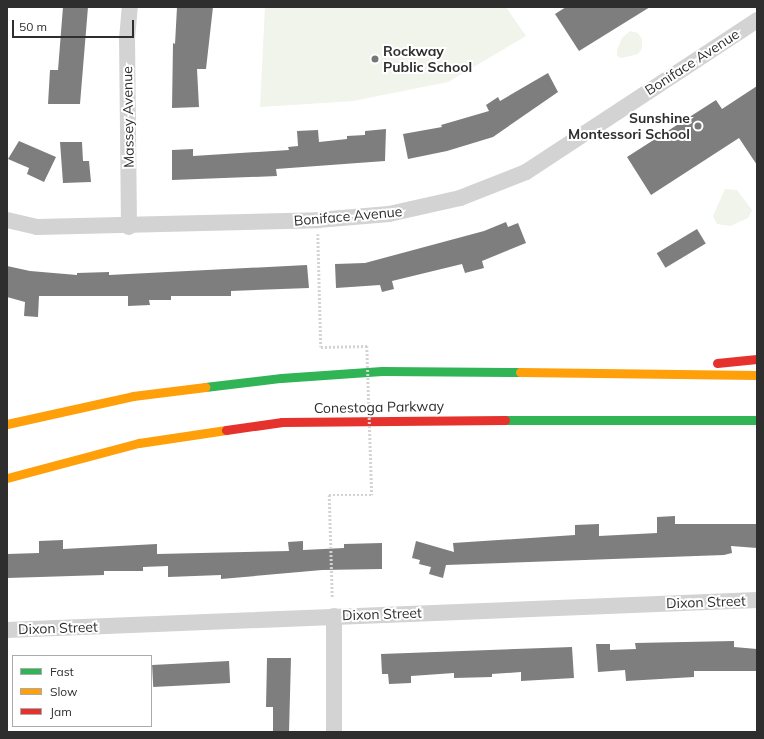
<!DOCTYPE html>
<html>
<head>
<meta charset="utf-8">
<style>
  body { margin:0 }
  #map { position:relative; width:764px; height:739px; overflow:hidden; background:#fff; font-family:Mulish,sans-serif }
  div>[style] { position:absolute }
  .green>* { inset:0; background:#f0f4eb }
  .building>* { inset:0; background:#7e7e7e; transform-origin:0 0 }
  .path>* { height:2.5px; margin-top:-1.25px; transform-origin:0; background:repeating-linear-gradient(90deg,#d3d3d3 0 2px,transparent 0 4px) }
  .street>* { height:16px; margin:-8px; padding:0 8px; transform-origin:8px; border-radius:8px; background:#d3d3d3 }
  .fast>* { height:9px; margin:-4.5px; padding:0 4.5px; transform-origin:4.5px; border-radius:4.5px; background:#30b455 }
  .slow>* { height:9px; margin:-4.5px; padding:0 4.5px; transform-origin:4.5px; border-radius:4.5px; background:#ff9f0a }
  .jam>* { height:9px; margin:-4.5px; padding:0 4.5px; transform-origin:4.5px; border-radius:4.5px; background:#e5322d }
  .path-bridge>* { height:2.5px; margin-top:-1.25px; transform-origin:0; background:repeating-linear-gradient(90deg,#d3d3d3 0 2px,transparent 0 4px) }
  .dots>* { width:11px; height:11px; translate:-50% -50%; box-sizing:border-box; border:2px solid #fff; border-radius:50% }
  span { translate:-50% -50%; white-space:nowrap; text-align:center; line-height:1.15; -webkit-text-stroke:4px #fff; paint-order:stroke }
  .poi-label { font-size:14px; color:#2e2e2e; font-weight:700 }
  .left { translate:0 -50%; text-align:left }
  .right { translate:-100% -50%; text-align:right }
  .street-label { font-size:14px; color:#2e2e2e }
  .frame { position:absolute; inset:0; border:8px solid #2e2e2e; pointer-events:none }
  .legend { position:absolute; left:12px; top:655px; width:140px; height:72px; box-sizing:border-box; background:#fff; border:1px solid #ababab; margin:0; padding:5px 7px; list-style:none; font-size:12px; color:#2e2e2e }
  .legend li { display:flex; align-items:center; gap:8px; height:20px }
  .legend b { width:20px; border:1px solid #ababab }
  .scale { position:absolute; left:12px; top:20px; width:122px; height:18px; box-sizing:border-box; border:2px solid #2e2e2e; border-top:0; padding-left:5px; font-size:12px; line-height:14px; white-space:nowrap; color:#2e2e2e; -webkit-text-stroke:3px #fff; paint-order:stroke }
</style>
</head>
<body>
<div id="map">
  <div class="green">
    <div style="clip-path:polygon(265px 7px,506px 7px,526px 36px,448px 82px,353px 101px,260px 107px)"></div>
    <div style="clip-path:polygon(630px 31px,638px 33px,642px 39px,642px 48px,638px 54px,622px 58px,617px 56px,617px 50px,622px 38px)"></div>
    <div style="clip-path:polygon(725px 189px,737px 190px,752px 210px,748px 218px,730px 226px,717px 224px,713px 216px)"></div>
  </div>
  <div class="building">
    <div style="clip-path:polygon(63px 7px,88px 7px,80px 104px,48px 104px,50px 70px,58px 70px)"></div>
    <div style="clip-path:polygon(177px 7px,213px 7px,206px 69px,197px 69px,199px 107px,172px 108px,173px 43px,175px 44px)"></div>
    <div style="clip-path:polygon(566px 7px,650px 7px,579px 51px,555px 14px)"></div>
    <div style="clip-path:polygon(548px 73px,558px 92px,493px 137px,447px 151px,408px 159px,403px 134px,442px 127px,441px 125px,489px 111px,486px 105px,498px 97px,500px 101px)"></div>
    <div style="clip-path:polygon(757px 86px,757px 165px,739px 138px,651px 195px,627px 157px,716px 100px,722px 109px)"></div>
    <div style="clip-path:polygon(386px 129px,385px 161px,276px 169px,277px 176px,172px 180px,172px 150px,193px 149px,193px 156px,289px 150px,288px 147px,298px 146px,297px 131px,318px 130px,319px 142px,347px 139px,347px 136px,365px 135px,365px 131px)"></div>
    <div style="clip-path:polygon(19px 141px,56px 157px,44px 182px,27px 174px,29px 168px,8px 159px)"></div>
    <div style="clip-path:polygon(60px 142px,82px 142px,83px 161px,89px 161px,91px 182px,63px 183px)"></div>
    <div style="clip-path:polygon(506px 222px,508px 227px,518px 223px,526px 243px,482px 261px,484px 268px,465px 273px,462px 264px,392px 281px,394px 289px,382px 292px,380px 285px,336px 288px,335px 264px,365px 263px,484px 231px)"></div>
    <div style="left:697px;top:229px;width:17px;height:47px;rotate:59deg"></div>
    <div style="clip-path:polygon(307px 265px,309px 288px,231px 291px,231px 296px,171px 296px,171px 300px,149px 300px,150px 305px,128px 306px,128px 296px,39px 296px,38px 317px,24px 316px,25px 302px,7px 297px,7px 266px,30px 271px,77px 275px,77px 273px,109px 272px,109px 275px)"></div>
    <div style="clip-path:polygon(675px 516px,675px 524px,757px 524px,757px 548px,731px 546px,732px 553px,724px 555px,446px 565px,443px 578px,429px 574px,431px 567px,419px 564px,420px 560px,412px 558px,416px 541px,454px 552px,453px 543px,575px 535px,575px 525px,599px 524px,599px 536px,657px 533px,657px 517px)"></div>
    <div style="clip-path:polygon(63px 540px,63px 549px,157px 544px,157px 554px,289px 551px,288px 542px,303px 541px,303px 550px,344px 548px,344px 544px,382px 543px,382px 569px,322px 570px,221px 579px,221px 575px,168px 577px,168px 566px,143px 567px,143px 571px,104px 571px,104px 575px,7px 578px,7px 554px,39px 553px,39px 541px)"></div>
    <div style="clip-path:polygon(734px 641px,734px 647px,757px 649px,757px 671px,694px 671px,694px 677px,626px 681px,625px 670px,598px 672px,596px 644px,610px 644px,610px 650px,636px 649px,635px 643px)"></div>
    <div style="clip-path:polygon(572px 647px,574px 678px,521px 681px,521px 672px,492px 674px,492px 677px,454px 678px,454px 673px,411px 676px,411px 683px,389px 684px,388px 674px,382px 674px,381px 654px)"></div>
    <div style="clip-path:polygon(267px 658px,291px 658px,289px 732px,273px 732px,273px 707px,266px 707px)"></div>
    <div style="left:229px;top:661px;width:22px;height:77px;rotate:87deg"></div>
  </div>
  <div class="path">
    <div style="left:318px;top:234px;width:113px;rotate:88.5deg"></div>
    <div style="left:321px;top:347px;width:46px;rotate:-1.2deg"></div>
    <div style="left:332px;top:597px;width:102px;rotate:-91.7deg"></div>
    <div style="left:329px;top:495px;width:43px"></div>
  </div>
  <div class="street">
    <div style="left:7px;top:220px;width:31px;rotate:13deg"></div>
    <div style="left:37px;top:227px;width:281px;rotate:-1.4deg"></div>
    <div style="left:318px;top:220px;width:71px;rotate:-4.8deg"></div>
    <div style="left:389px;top:214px;width:73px;rotate:-12.7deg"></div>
    <div style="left:460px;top:198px;width:71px;rotate:-21.5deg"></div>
    <div style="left:526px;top:172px;width:277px;rotate:-33.3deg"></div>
    <div style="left:129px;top:227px;width:188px;rotate:-90.6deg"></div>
    <div style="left:127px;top:39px;width:32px;rotate:-85deg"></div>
    <div style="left:334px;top:616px;width:116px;rotate:90deg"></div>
    <div style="left:7px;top:630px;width:751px;rotate:-2.29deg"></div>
  </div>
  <div class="fast">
    <div style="left:205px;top:387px;width:77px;rotate:-6.8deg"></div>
    <div style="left:281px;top:378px;width:101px;rotate:-4deg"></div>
    <div style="left:382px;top:371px;width:138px;rotate:0.4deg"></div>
    <div style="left:505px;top:420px;width:252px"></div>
  </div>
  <div class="slow">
    <div style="left:520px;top:372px;width:237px;rotate:0.7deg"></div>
    <div style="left:7px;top:424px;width:129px;rotate:-12.5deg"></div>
    <div style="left:133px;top:396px;width:73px;rotate:-7.1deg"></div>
    <div style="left:7px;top:478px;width:137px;rotate:-14.9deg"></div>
    <div style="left:139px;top:443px;width:88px;rotate:-8.5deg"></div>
  </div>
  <div class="jam">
    <div style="left:717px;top:363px;width:40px;rotate:-5.7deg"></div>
    <div style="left:226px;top:430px;width:57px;rotate:-8.1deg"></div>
    <div style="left:282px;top:422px;width:223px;rotate:-0.5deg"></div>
  </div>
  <div class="path-bridge">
    <div style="left:367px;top:346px;width:149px;rotate:88.1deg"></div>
  </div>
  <div class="dots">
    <div style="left:375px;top:59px;background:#777"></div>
    <div style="left:698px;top:126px;background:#777"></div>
  </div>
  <div class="poi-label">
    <span class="left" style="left:383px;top:59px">Rockway<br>Public School</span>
    <span class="right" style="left:690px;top:126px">Sunshine<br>Montessori School</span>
  </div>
  <div class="street-label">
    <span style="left:692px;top:62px;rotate:-33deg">Boniface Avenue</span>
    <span style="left:128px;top:117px;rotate:-91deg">Massey Avenue</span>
    <span style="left:348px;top:216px;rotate:-5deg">Boniface Avenue</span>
    <span style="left:379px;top:407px;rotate:-1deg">Conestoga Parkway</span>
    <span style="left:706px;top:602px;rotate:-2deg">Dixon Street</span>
    <span style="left:382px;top:614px;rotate:-2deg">Dixon Street</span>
    <span style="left:58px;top:628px;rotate:-2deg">Dixon Street</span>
  </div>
  <div class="frame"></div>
  <ul class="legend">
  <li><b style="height:5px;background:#30b455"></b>Fast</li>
  <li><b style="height:5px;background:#ff9f0a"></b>Slow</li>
  <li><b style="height:5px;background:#e5322d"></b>Jam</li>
  </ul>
  <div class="scale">50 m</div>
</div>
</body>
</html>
